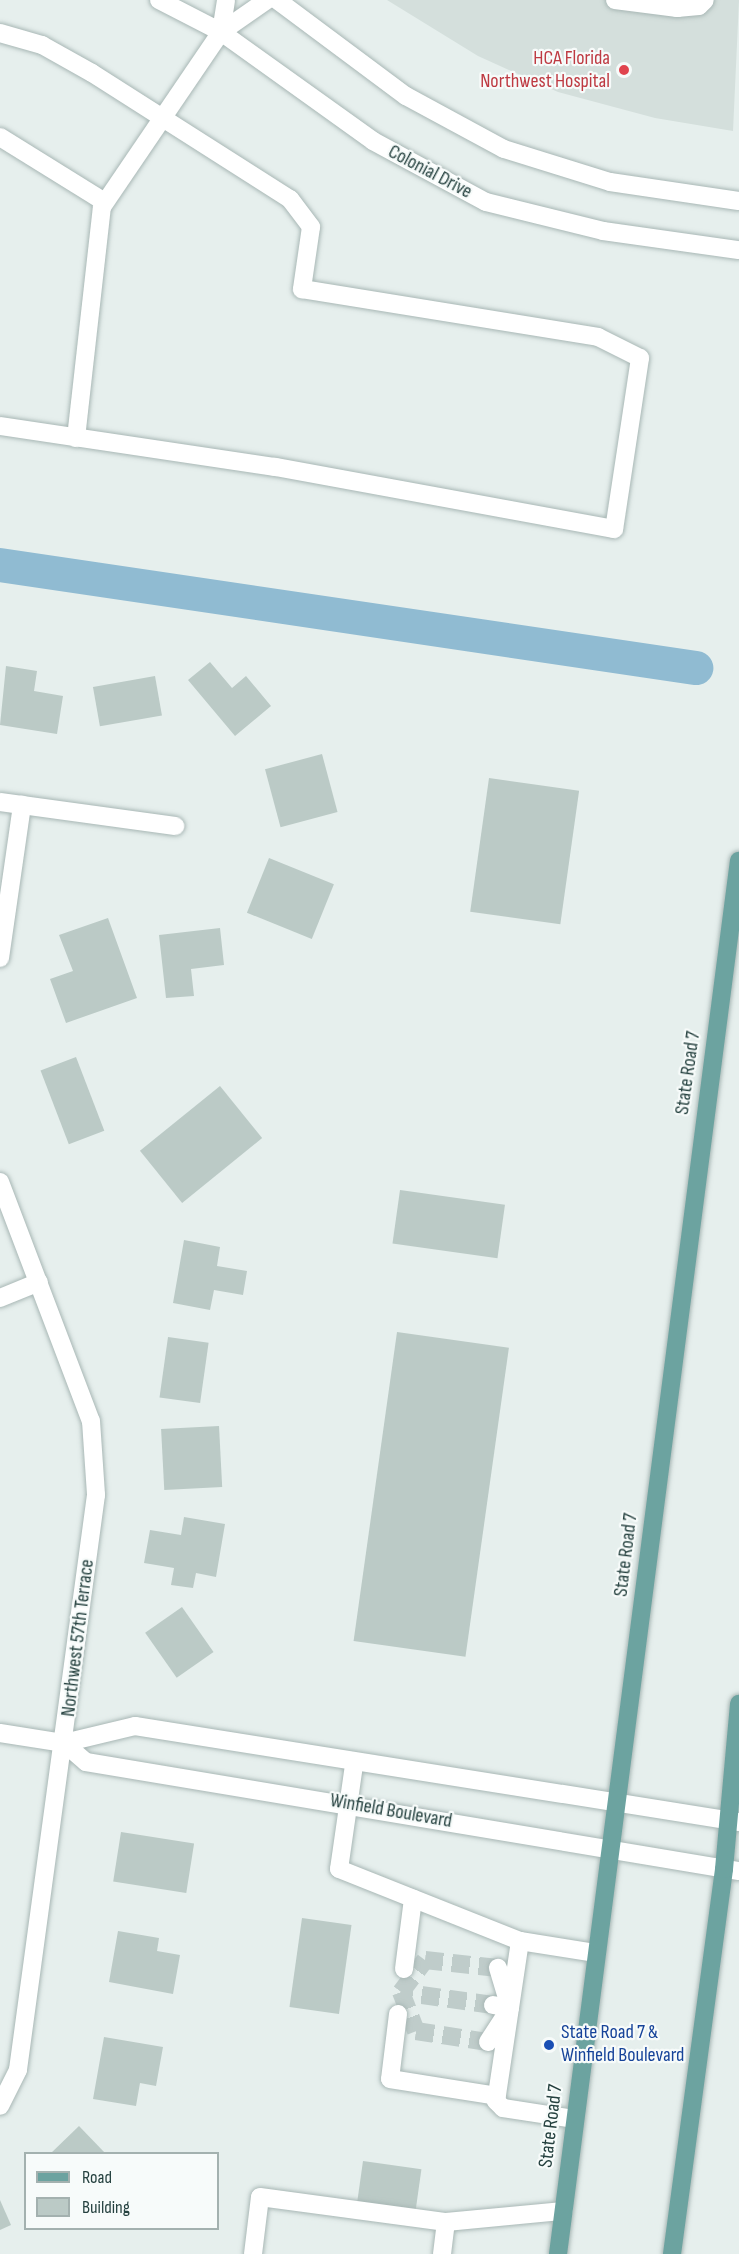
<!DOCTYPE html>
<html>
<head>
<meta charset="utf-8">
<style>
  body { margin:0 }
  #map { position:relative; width:739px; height:2254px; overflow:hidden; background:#e6efed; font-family:"Sofia Sans Condensed",sans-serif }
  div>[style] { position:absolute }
  .built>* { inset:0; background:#d4dfdc }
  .canal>* { height:34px; margin:-17px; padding:0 17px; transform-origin:17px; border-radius:17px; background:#90bbd2 }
  .building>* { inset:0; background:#bbcac6; transform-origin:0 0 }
  .minor-tunnel>* { height:18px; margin-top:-9px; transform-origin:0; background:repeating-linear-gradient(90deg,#bfccca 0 18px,transparent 0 27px) }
  .roads { filter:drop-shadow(0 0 2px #a8b7b5) drop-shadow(0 0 2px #a8b7b5) }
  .minor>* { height:18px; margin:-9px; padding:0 9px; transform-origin:9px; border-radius:9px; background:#fff }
  .major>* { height:18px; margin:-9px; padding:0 9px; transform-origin:9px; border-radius:9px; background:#6ca3a0 }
  .dots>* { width:16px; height:16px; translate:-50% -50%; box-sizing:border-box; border:3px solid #f7fbfa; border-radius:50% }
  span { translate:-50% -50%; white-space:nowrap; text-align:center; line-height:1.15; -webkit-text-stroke:4.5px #f7fbfa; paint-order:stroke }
  .health-label { font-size:20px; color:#be3a42 }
  .right { translate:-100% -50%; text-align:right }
  .street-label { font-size:20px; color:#25413f }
  .transit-label { font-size:20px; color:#164399 }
  .left { translate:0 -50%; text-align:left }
  .legend { position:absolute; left:24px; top:2152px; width:195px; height:78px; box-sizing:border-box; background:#f7fbfa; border:2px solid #a3b1af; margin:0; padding:8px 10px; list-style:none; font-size:18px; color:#25413f }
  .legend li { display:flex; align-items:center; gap:12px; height:30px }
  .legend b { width:30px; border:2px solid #a3b1af }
</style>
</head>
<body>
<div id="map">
  <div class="built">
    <div style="clip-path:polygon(387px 0,739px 0,733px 131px,655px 118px,558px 92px,478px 56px)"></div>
  </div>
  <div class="canal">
    <div style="left:0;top:565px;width:704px;rotate:8.42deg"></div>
  </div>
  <div class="building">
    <div style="clip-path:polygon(210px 662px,232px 688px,246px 676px,271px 706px,235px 736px,188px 680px)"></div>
    <div style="clip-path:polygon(6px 666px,37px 671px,34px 691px,63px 696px,57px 734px,0 725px)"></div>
    <div style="left:155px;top:676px;width:40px;height:63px;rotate:80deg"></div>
    <div style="left:322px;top:754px;width:60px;height:59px;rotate:75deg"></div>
    <div style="left:489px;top:778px;width:91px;height:135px;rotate:8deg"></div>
    <div style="left:269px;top:858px;width:70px;height:59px;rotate:22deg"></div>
    <div style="clip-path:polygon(108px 918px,137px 998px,66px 1023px,50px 979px,73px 971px,59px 935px)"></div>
    <div style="clip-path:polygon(220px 928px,224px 965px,191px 969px,194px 996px,166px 998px,159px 935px)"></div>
    <div style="left:76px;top:1057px;width:79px;height:38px;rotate:69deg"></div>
    <div style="left:220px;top:1086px;width:67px;height:103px;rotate:51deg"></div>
    <div style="left:400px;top:1190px;width:106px;height:54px;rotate:8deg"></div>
    <div style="clip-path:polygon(184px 1240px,220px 1247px,217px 1266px,247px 1271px,243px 1295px,214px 1290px,210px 1310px,173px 1303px)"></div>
    <div style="left:397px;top:1332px;width:113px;height:312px;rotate:8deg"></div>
    <div style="left:168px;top:1337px;width:41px;height:61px;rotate:8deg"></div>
    <div style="left:219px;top:1426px;width:61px;height:58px;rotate:87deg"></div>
    <div style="clip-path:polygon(184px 1517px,225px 1524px,216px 1577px,196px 1573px,193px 1588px,171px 1585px,174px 1568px,144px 1563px,150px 1530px,181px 1535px)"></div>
    <div style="left:182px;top:1607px;width:55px;height:45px;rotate:55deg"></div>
    <div style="left:121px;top:1832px;width:74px;height:50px;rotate:9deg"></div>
    <div style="left:302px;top:1918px;width:50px;height:90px;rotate:8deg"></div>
    <div style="clip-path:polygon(118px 1931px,159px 1938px,157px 1951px,180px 1955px,173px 1994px,109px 1982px)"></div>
    <div style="clip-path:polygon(104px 2037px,163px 2047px,156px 2086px,140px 2083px,136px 2106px,93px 2099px)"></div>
    <div style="clip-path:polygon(79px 2126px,106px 2154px,50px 2154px)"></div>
    <div style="left:363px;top:2161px;width:59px;height:42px;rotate:8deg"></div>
    <div style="clip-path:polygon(0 2200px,11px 2225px,0 2230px)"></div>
  </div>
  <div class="minor-tunnel">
    <div style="left:401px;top:1992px;width:42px;rotate:69deg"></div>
    <div style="left:416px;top:2031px;width:73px;rotate:8.7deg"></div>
    <div style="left:493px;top:2005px;width:93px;rotate:-172deg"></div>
    <div style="left:401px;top:1992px;width:40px;rotate:-53deg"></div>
    <div style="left:425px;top:1960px;width:73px;rotate:6.3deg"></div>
  </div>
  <div class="roads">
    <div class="minor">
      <div style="left:159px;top:0;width:70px;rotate:27.3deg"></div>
      <div style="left:221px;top:32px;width:187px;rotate:35.6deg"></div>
      <div style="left:373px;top:141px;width:128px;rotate:28.4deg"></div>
      <div style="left:486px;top:202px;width:121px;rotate:13.9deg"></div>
      <div style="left:603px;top:231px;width:137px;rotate:8deg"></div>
      <div style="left:277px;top:0;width:161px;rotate:36.7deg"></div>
      <div style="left:406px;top:96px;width:111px;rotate:28.4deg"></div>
      <div style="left:504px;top:149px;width:111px;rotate:17.3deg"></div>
      <div style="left:610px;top:182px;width:130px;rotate:8.4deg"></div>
      <div style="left:615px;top:0;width:63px;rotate:7.4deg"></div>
      <div style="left:677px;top:8px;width:22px;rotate:-5deg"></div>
      <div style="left:699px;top:6px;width:8px;rotate:-45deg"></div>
      <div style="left:221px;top:32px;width:32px;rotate:-81deg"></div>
      <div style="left:0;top:33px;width:44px;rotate:15.9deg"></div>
      <div style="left:42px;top:45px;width:57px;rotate:29.2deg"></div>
      <div style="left:92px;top:73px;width:235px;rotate:32.5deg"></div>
      <div style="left:290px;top:199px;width:35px;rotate:53deg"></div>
      <div style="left:311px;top:227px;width:63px;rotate:98.3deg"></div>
      <div style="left:302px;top:289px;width:300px;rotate:9.2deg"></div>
      <div style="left:598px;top:337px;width:47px;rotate:26.6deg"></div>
      <div style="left:640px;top:358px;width:173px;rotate:98.6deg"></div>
      <div style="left:614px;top:529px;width:345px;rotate:-169.6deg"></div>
      <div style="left:275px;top:467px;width:278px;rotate:-171.5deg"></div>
      <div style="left:0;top:137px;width:123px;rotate:31.8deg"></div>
      <div style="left:76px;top:438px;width:232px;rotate:-83.6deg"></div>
      <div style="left:102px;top:207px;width:212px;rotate:-55.8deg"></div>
      <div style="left:221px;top:32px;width:56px;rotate:-34.8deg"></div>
      <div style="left:0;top:802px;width:177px;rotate:7.8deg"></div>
      <div style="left:0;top:958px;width:155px;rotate:-81.8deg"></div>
      <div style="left:0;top:1182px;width:256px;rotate:69.2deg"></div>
      <div style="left:91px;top:1421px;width:74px;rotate:86.1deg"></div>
      <div style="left:96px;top:1495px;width:580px;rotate:97.73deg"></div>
      <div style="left:18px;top:2070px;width:40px;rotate:116.6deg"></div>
      <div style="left:0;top:1298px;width:42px;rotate:-22.3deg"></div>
      <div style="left:0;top:1733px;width:65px;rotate:8.9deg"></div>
      <div style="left:64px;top:1743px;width:73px;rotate:-13.5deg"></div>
      <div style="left:135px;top:1726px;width:612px;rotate:9.03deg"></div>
      <div style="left:64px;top:1743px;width:29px;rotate:41deg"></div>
      <div style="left:86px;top:1762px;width:662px;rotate:9.48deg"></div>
      <div style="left:354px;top:1765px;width:105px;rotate:98.2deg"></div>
      <div style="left:339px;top:1869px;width:195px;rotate:21.7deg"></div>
      <div style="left:520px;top:1941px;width:162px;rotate:98.5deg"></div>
      <div style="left:496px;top:2101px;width:10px;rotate:45deg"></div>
      <div style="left:503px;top:2108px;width:73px;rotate:8.7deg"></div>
      <div style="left:520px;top:1941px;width:77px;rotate:9deg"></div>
      <div style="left:404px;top:1969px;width:71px;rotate:-82.7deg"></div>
      <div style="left:493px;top:2005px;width:17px;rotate:10deg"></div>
      <div style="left:510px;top:2008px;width:42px;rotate:-106.7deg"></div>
      <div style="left:398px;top:2014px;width:65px;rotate:97deg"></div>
      <div style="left:390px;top:2079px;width:108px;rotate:9deg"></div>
      <div style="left:488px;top:2042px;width:35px;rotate:-57deg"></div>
      <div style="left:253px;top:2254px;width:57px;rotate:-83deg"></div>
      <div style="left:260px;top:2197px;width:188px;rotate:7.7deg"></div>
      <div style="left:446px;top:2222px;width:118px;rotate:-5.4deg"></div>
      <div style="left:442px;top:2254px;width:32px;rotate:-83deg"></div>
    </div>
    <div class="major">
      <div style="left:558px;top:2254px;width:1405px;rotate:-82.6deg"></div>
      <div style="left:672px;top:2254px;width:388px;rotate:-82.3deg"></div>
      <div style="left:724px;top:1869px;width:166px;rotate:-84.8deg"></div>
    </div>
  </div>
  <div class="dots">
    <div style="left:624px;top:70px;background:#e0444e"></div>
    <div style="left:549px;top:2045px;background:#1a4fb4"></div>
  </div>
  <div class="health-label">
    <span class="right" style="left:610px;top:70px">HCA Florida<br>Northwest Hospital</span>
  </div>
  <div class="street-label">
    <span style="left:430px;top:172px;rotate:28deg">Colonial Drive</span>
    <span style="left:688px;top:1073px;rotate:-82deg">State Road 7</span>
    <span style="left:626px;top:1555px;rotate:-83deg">State Road 7</span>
    <span style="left:78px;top:1638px;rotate:-83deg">Northwest 57th Terrace</span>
    <span style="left:391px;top:1811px;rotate:10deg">Winfield Boulevard</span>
    <span style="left:551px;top:2126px;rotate:-83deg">State Road 7</span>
  </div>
  <div class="transit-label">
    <span class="left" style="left:561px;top:2044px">State Road 7 &amp;<br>Winfield Boulevard</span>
  </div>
  <ul class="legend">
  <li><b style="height:8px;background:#6ca3a0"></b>Road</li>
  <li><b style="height:16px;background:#bbcac6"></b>Building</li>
  </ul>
</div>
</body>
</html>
